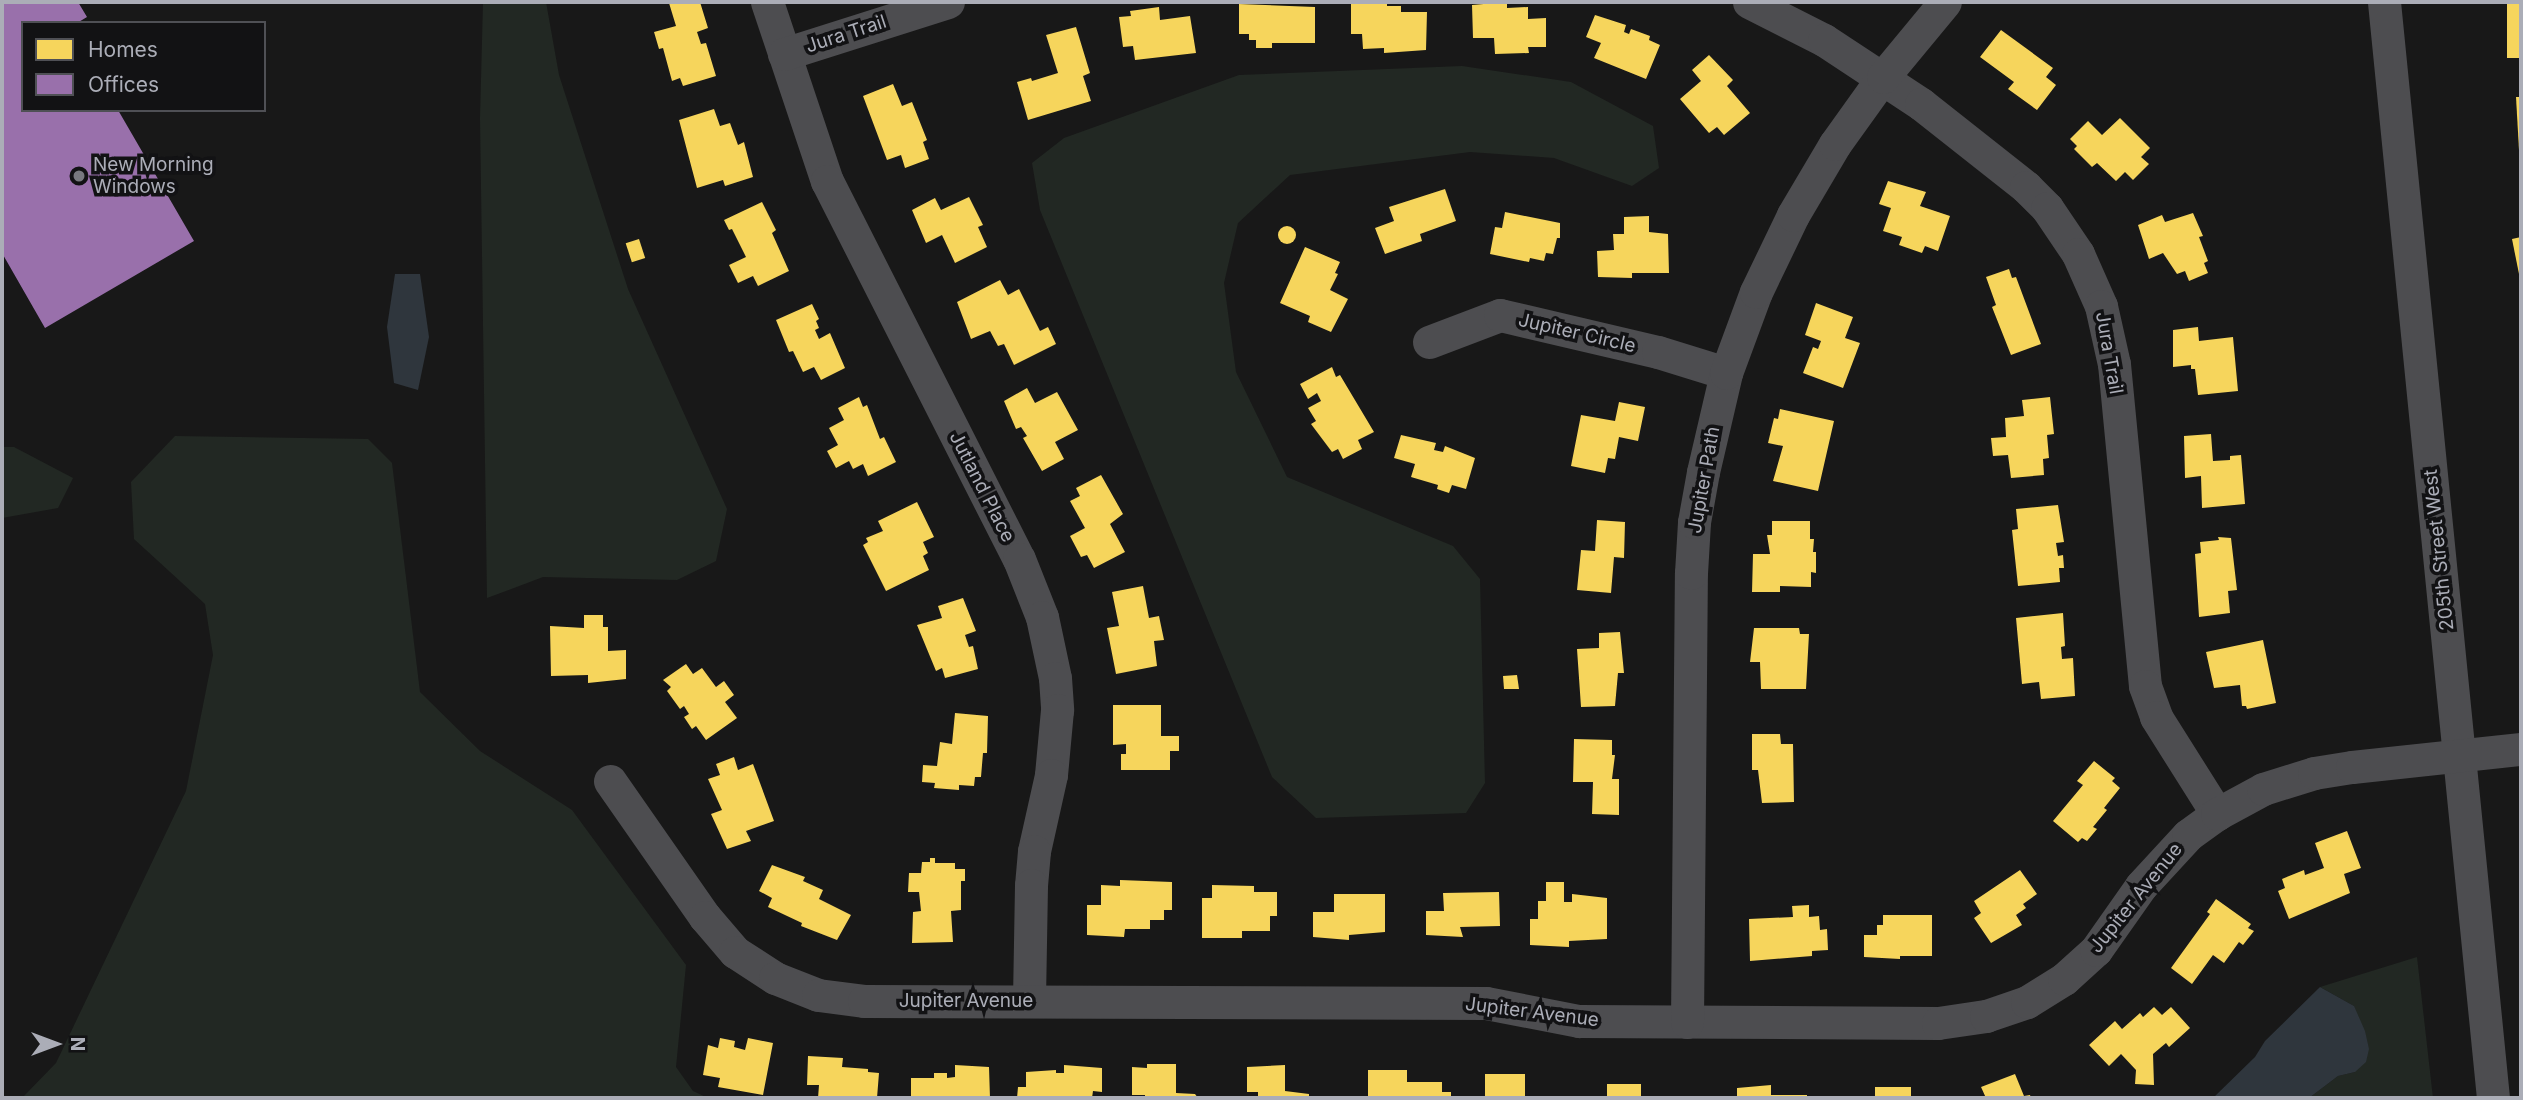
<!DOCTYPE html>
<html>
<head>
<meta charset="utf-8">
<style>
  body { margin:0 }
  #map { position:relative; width:2523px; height:1100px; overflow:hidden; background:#181818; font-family:Inter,sans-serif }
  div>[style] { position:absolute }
  .green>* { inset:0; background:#222823 }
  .water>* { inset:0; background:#2f363d }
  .homes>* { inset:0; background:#f6d55c; transform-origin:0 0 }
  .round { border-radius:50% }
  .offices>* { inset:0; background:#9970ab }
  .minor>* { height:33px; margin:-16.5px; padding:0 16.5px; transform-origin:16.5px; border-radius:16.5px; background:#4d4d50 }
  .dots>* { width:19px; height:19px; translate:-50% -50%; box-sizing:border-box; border:4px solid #121214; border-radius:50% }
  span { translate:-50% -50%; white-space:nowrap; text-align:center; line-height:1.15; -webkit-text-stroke:7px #121214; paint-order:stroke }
  .street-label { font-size:19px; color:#abadb7 }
  .poi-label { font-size:19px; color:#abadb7 }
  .left { translate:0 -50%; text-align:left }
  .frame { position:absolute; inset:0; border:4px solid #abadb7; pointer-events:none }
  .legend { position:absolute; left:21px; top:21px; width:245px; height:91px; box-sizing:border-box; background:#121214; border:2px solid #4f5055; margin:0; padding:9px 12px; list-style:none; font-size:21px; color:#abadb7 }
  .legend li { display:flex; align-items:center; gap:14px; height:35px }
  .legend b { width:35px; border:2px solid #4f5055 }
  .north { position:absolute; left:21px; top:1009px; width:70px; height:70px; -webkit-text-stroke:5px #121214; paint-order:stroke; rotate:90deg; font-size:19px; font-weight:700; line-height:28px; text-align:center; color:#abadb7 }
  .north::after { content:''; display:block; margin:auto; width:24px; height:32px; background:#abadb7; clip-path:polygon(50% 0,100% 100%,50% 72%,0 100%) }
</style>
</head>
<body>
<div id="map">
  <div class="green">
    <div style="clip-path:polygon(483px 2px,546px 2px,559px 75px,628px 289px,727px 509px,716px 561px,677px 580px,543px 577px,487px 598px,480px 118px)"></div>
    <div style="clip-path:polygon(1462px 66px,1571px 82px,1653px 126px,1659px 168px,1632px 186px,1554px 158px,1470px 152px,1290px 175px,1238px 223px,1224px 283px,1236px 372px,1287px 477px,1453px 546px,1480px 579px,1485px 783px,1466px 813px,1316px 818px,1272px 777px,1040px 210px,1032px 163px,1064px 138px,1239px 75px)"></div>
    <div style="clip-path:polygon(175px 436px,368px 439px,392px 463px,420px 692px,480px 751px,572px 810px,686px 965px,676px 1067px,693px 1091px,708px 1098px,22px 1098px,56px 1063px,186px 791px,213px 655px,205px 604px,134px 539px,131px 482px)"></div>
    <div style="clip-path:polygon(2px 447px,14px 447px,73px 478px,58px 508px,2px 518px)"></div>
    <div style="clip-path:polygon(2417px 957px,2433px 1098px,2309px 1098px,2338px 1076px,2355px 1072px,2354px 1006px,2320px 987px)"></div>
  </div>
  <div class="water">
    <div style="clip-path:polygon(395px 274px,420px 274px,429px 337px,418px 390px,394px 383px,387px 327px)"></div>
    <div style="clip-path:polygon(2320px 987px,2354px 1006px,2365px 1031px,2369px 1049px,2366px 1062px,2355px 1072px,2338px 1076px,2309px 1098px,2213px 1098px,2255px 1057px,2265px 1041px)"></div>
  </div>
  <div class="homes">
    <div style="clip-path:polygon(700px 2px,708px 28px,697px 32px,701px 44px,706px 43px,716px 76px,683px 86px,680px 78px,672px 81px,663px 48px,659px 49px,654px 32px,676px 26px,669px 3px)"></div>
    <div style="clip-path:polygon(1387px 2px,1387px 6px,1401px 6px,1401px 12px,1427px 12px,1426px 50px,1384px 53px,1384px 48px,1363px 49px,1362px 34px,1351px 34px,1351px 4px)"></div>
    <div style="clip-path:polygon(1507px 2px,1507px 8px,1528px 7px,1528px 19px,1546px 18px,1546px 47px,1528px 47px,1529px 53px,1495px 54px,1494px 38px,1473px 38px,1472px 5px)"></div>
    <div style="left:2507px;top:2px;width:14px;height:56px"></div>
    <div style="clip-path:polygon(1239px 4px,1315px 7px,1315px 43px,1272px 43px,1272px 48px,1256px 48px,1256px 40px,1249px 40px,1249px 34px,1239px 34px)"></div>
    <div style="clip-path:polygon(1159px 7px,1160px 20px,1190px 16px,1196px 53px,1135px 60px,1133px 46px,1123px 47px,1119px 17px,1131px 16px,1130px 11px)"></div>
    <div style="clip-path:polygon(1595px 15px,1626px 25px,1624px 32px,1629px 34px,1631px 29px,1650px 36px,1649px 40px,1660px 45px,1646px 79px,1594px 58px,1601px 43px,1586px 37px)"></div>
    <div style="clip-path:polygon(1076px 27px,1090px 73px,1083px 76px,1091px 101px,1028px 120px,1017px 82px,1031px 78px,1032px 81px,1058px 73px,1046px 35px)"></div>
    <div style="clip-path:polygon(2001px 30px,2053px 68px,2046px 77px,2056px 85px,2037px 110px,2008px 89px,2014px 82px,1980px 57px)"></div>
    <div style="clip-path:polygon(1709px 55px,1733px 80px,1727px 86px,1750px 113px,1724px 135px,1717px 127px,1709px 133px,1680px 99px,1701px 81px,1692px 70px)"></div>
    <div style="clip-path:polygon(893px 84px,902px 106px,912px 102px,927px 140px,923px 142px,929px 159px,905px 168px,901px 155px,887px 160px,863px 96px)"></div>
    <div style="clip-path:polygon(2516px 97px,2521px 97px,2521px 150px,2519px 150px)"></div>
    <div style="clip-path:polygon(714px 109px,720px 126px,730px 123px,738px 145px,744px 142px,753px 177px,725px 186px,723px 180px,697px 188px,679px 120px)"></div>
    <div style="clip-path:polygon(2120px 118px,2150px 148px,2141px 157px,2149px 164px,2133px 180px,2125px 172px,2116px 181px,2097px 163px,2092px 167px,2074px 149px,2077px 146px,2070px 139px,2088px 121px,2102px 135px)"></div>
    <div style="clip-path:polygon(1888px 181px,1926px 192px,1920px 206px,1950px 216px,1938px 251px,1925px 246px,1922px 253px,1899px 245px,1902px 237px,1883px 231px,1891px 208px,1879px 204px)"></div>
    <div style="clip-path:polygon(1445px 189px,1456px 221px,1420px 234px,1422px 241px,1385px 254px,1375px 228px,1394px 221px,1389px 207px)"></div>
    <div style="clip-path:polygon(969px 197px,983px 225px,978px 227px,987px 247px,955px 263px,942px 235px,926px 243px,912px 210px,935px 198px,941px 210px)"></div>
    <div style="clip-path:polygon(762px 202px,776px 230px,772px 233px,789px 271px,758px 286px,753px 276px,738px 283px,729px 265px,746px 257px,732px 229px,729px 230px,724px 220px)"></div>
    <div style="clip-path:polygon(1505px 212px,1560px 223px,1560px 238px,1557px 238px,1553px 254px,1546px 253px,1544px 261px,1530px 258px,1529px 262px,1490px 254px,1495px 227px,1502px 228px)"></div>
    <div style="clip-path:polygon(2193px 213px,2203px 236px,2199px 237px,2208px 261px,2204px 263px,2208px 273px,2189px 281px,2185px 271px,2177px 274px,2163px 253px,2149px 259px,2138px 225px,2162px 215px,2165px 222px)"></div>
    <div style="clip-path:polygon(1649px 216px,1649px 232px,1668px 234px,1669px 273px,1632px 273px,1632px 278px,1598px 277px,1597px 251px,1614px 250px,1613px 234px,1624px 234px,1624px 217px)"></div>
    <div class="round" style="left:1278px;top:226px;width:18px;height:18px"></div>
    <div style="clip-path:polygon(2521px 237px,2521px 279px,2520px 279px,2512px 239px)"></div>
    <div style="left:639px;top:239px;width:20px;height:14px;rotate:72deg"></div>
    <div style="clip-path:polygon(1305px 247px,1340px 262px,1335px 273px,1338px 274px,1330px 290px,1348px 299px,1331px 332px,1308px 322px,1310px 316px,1280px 303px)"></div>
    <div style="clip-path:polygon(2009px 269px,2012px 278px,2016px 277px,2041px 344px,2011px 355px,1992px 307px,1996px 305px,1986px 277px)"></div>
    <div style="clip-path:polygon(1000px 280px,1008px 295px,1019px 289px,1040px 331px,1048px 327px,1056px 344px,1014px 365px,1004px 344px,998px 346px,990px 331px,971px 339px,957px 302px)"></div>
    <div style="clip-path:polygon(1816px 303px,1853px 317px,1845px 338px,1860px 343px,1843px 388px,1803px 373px,1813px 347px,1818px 349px,1821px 341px,1805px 335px)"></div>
    <div style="clip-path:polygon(812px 304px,819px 319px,816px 321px,819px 328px,815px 330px,819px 339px,830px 333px,845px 368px,821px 380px,814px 367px,803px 372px,793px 351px,789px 352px,776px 320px)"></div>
    <div style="clip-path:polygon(2198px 327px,2199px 341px,2233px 337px,2238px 391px,2198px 395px,2195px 369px,2191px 369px,2191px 365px,2173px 367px,2173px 330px)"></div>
    <div style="clip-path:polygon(1332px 367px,1336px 377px,1340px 375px,1374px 432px,1358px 440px,1362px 449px,1343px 459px,1338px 449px,1332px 452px,1311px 424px,1316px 421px,1308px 408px,1321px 401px,1317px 393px,1308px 399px,1300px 384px)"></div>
    <div style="clip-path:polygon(1027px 388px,1035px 403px,1057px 392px,1078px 430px,1055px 442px,1064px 459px,1042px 471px,1023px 438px,1027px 436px,1021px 427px,1016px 429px,1004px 401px)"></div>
    <div style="clip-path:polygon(859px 397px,863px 407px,867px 405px,880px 439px,884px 437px,896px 462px,868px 476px,863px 464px,853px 469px,849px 461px,836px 468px,827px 451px,838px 445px,829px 428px,844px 420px,838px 408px)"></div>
    <div style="clip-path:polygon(2050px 397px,2054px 434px,2047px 435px,2049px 458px,2043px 459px,2044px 475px,2011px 478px,2008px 455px,1993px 456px,1991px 438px,2006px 437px,2005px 418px,2024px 416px,2022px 400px)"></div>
    <div style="clip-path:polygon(1619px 402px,1645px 407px,1638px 441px,1619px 437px,1615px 459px,1608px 458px,1605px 473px,1571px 466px,1581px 415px,1615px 421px)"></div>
    <div style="clip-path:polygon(1780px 409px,1834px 421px,1818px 491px,1773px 481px,1783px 446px,1768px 443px,1774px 418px,1778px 419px)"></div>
    <div style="clip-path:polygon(2211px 434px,2213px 461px,2230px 460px,2230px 456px,2241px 455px,2245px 504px,2202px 508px,2201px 476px,2185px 478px,2184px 436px)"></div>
    <div style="clip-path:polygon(1401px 435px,1436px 443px,1434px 450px,1443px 452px,1445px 446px,1475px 458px,1466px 489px,1452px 485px,1449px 493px,1437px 489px,1438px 485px,1411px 477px,1415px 464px,1394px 458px)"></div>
    <div style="clip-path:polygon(1101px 475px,1123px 514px,1110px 524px,1125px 552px,1094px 568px,1087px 555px,1081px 557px,1070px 536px,1085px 528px,1070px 501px,1080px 496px,1076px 488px)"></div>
    <div style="clip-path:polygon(917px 502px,934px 537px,923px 542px,928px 553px,923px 556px,929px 570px,886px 591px,863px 545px,868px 542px,866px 538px,883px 531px,878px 521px)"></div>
    <div style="clip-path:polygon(2058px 505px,2064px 542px,2056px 543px,2058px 556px,2063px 555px,2064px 568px,2059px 568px,2060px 582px,2018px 586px,2012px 530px,2018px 529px,2016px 509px)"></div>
    <div style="clip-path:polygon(1597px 520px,1625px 522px,1624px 558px,1614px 557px,1611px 593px,1577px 590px,1581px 550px,1595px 551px)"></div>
    <div style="clip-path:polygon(1772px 521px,1810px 521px,1810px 539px,1814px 539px,1813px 552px,1816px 552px,1816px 573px,1811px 572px,1811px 587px,1780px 586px,1780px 592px,1752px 592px,1753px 554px,1770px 554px,1767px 535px,1772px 535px)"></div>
    <div style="clip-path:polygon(2218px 537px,2231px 538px,2237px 590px,2228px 591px,2230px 613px,2199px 617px,2195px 554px,2201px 553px,2200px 542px,2219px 540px)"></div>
    <div style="clip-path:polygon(1143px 586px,1149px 618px,1159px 616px,1164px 640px,1154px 641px,1157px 666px,1116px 674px,1107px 628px,1119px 626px,1112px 592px)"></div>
    <div style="clip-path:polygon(963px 598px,976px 631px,965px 635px,969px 647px,973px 646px,978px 669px,945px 678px,942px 668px,936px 671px,917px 625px,942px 618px,938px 606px)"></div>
    <div style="clip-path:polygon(2063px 613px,2065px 646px,2061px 647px,2062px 659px,2073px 658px,2075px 696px,2041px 699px,2039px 682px,2022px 684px,2016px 618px)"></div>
    <div style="clip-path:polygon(584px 615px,603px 615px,603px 627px,608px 627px,608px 651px,626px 650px,626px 679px,588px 683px,588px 675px,551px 676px,550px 626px,584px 628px)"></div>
    <div style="clip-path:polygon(1754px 628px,1799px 628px,1800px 634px,1809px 634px,1806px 689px,1761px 689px,1760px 662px,1750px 662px)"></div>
    <div style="clip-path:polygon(1620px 632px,1624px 673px,1618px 673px,1615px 706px,1581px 707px,1577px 649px,1599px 648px,1599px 633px)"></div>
    <div style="clip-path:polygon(2263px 640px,2276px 703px,2247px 709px,2246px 706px,2242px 706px,2240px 685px,2214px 688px,2206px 652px)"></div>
    <div style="clip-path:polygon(686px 664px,693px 674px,702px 668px,716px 687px,724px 681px,734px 695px,725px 702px,737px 718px,706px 740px,696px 726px,692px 729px,684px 717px,689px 714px,684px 706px,680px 709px,667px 691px,671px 687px,663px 680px)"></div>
    <div style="clip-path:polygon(1517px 675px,1519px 689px,1504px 689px,1503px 676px)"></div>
    <div style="clip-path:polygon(1113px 705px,1161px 705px,1161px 736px,1179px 736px,1179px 751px,1170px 751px,1170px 770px,1121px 770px,1121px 754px,1126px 754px,1126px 744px,1113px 745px)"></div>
    <div style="clip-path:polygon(955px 713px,988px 716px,987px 753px,983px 753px,981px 777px,975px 777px,974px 786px,959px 785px,959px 790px,934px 788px,935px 783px,922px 782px,923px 765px,937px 766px,940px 742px,952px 744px)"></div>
    <div style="clip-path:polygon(1752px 734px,1780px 734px,1781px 744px,1793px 744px,1794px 802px,1762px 803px,1758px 770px,1752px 770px)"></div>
    <div style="clip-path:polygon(1574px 739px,1612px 740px,1612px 755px,1615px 755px,1612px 779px,1619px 779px,1619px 815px,1592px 814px,1593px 782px,1573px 782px)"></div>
    <div style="clip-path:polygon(734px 757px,738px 770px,753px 764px,774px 821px,746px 831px,751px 841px,727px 849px,711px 814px,722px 810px,708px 779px,720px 775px,716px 764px)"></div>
    <div style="clip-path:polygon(2094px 761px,2115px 778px,2112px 781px,2120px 788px,2104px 808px,2107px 810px,2093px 827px,2097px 829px,2087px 841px,2082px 838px,2078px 842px,2053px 821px,2083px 785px,2077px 781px)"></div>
    <div style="clip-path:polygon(2347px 831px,2361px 868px,2344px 874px,2350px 893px,2289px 919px,2278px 891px,2285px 888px,2282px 879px,2304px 870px,2305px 875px,2324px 868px,2315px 843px)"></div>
    <div style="clip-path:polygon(930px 858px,935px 858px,935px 863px,955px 863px,955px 869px,965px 869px,965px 881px,961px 881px,961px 910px,951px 911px,953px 942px,912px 943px,913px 912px,921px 911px,919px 892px,908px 892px,909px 873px,921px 873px,922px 862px,930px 862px)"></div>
    <div style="clip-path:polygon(772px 865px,805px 877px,803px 881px,823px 890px,819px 899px,851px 915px,837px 940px,801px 926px,802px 923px,768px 907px,772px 898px,759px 891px)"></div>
    <div style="clip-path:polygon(2020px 870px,2037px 894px,2023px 904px,2026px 908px,2016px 915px,2022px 925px,1991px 943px,1974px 918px,1981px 913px,1974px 901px)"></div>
    <div style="clip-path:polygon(1120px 880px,1172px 882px,1172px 910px,1164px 910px,1164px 920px,1150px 920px,1150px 929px,1125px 929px,1124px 937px,1087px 935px,1087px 905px,1101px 905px,1101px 885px,1120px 886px)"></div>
    <div style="clip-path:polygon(1546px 882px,1564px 882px,1564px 902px,1572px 902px,1572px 894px,1607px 898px,1607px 939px,1569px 941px,1569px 947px,1530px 945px,1530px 919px,1538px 919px,1538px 901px,1546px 901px)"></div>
    <div style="clip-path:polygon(1212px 885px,1254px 886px,1254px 892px,1277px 892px,1277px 916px,1270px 916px,1270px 931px,1242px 931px,1242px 938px,1202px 938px,1202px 898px,1212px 898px)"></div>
    <div style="clip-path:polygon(1499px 892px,1500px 926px,1460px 927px,1463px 937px,1426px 935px,1426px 911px,1444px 911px,1443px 893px)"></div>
    <div style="clip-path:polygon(1334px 894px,1385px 894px,1385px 932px,1349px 935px,1349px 940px,1313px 937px,1313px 912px,1334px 912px)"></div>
    <div style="clip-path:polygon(2216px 899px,2251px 924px,2248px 928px,2254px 931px,2243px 945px,2239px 942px,2224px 963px,2213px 955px,2192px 984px,2171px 968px,2210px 914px,2207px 912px)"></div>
    <div style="clip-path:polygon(1809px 905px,1809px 917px,1819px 916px,1820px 930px,1827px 929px,1828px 950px,1812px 951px,1812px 956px,1750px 961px,1749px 919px,1793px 917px,1792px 906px)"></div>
    <div style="clip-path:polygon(1883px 915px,1932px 915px,1932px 956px,1900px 956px,1900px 959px,1864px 957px,1864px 935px,1877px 935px,1877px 925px,1883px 925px)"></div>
    <div style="clip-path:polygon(2154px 1007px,2162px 1015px,2171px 1007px,2190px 1028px,2169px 1047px,2166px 1043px,2153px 1054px,2154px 1085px,2135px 1084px,2136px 1070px,2121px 1054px,2109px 1066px,2089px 1045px,2115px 1021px,2122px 1029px,2140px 1013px,2143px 1017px)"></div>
    <div style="clip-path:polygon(720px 1038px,735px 1041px,734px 1047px,745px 1050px,748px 1038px,773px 1043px,763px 1095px,718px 1087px,720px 1078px,703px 1075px,708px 1045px,718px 1048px)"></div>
    <div style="clip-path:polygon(808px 1056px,843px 1058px,842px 1067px,868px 1069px,868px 1072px,879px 1073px,877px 1098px,818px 1098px,819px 1085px,807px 1085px)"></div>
    <div style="clip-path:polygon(1147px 1064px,1176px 1064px,1176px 1093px,1195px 1094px,1198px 1098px,1145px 1098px,1145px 1095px,1132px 1095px,1132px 1067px,1147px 1068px)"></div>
    <div style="clip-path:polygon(955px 1065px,989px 1067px,990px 1098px,911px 1098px,911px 1078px,934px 1078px,934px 1073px,947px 1073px,947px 1078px,955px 1077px)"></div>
    <div style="clip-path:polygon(1064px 1065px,1102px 1068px,1102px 1092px,1093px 1091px,1092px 1098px,1017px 1098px,1018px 1087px,1026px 1087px,1026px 1072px,1056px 1070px,1056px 1073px,1064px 1073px)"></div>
    <div style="clip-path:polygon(1285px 1065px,1285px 1091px,1309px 1094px,1309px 1098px,1258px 1098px,1258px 1092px,1247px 1092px,1247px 1067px)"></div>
    <div style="clip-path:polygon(1368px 1070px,1407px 1070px,1407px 1082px,1442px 1082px,1442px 1092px,1451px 1092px,1451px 1098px,1368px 1097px)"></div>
    <div style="left:1525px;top:1074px;width:24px;height:40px;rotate:90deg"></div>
    <div style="clip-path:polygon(2015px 1074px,2024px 1096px,2030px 1095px,2031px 1098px,1986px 1098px,1981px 1087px)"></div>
    <div style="left:1641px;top:1084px;width:14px;height:34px;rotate:90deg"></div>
    <div style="clip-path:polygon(1771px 1085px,1771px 1095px,1807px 1095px,1807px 1098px,1737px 1098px,1737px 1088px)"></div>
    <div style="left:1911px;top:1087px;width:11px;height:36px;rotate:90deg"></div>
  </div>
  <div class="offices">
    <div style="clip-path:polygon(2px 2px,78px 2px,87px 17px,77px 23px,23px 23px,23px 110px,118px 110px,194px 241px,45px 328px,2px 253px)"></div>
  </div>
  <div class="minor">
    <div style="left:767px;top:2px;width:189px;rotate:71.5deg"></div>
    <div style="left:827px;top:181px;width:424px;rotate:63.1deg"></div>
    <div style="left:1019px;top:559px;width:62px;rotate:68.4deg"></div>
    <div style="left:1042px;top:617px;width:62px;rotate:78deg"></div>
    <div style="left:1055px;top:678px;width:32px;rotate:86deg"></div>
    <div style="left:1057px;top:710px;width:65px;rotate:95.3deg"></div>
    <div style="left:1051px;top:775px;width:78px;rotate:102.6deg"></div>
    <div style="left:1034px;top:851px;width:34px;rotate:95deg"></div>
    <div style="left:1031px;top:885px;width:116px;rotate:91deg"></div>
    <div style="left:1749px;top:2px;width:84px;rotate:26.9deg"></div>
    <div style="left:1824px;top:40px;width:116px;rotate:33.4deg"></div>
    <div style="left:1921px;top:104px;width:134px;rotate:38.3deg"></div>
    <div style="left:2026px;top:187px;width:30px;rotate:45deg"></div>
    <div style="left:2047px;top:208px;width:55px;rotate:56deg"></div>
    <div style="left:2078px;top:254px;width:57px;rotate:66.1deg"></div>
    <div style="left:2101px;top:306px;width:59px;rotate:77.4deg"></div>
    <div style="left:2114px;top:364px;width:323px;rotate:84.5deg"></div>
    <div style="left:2145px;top:686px;width:33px;rotate:70deg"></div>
    <div style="left:2156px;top:717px;width:115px;rotate:57.8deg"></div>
    <div style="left:2384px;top:2px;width:1101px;rotate:84.32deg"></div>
    <div style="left:784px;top:54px;width:172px;rotate:-17.6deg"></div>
    <div style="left:1429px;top:342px;width:76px;rotate:-20.8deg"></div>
    <div style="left:1500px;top:315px;width:162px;rotate:13.2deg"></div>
    <div style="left:1658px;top:352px;width:71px;rotate:17.2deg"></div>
    <div style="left:610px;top:781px;width:166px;rotate:55.1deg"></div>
    <div style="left:705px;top:917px;width:46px;rotate:49.4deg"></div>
    <div style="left:735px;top:952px;width:48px;rotate:33deg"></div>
    <div style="left:775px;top:978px;width:46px;rotate:21.6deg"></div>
    <div style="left:818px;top:995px;width:46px;rotate:7.4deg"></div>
    <div style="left:864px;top:1001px;width:622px;rotate:0.18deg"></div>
    <div style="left:1486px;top:1003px;width:95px;rotate:11deg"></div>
    <div style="left:1579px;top:1021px;width:359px;rotate:0.3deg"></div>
    <div style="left:1938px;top:1023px;width:49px;rotate:-8.3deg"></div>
    <div style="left:1986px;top:1016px;width:43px;rotate:-18.9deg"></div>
    <div style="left:2027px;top:1002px;width:44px;rotate:-31.9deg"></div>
    <div style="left:2064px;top:979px;width:43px;rotate:-42.2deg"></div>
    <div style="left:2096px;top:950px;width:78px;rotate:-54.9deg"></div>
    <div style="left:2141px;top:886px;width:69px;rotate:-47.3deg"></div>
    <div style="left:2188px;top:835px;width:36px;rotate:-36deg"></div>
    <div style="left:2217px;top:814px;width:52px;rotate:-28.5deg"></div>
    <div style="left:2263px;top:789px;width:53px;rotate:-17.4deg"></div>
    <div style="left:2314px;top:773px;width:38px;rotate:-9deg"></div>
    <div style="left:2352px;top:767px;width:170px;rotate:-6.1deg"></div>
    <div style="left:1687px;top:1022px;width:449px;rotate:-89.5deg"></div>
    <div style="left:1691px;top:573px;width:51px;rotate:-86.6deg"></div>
    <div style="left:1694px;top:522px;width:51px;rotate:-79.8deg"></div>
    <div style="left:1703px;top:472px;width:102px;rotate:-76.9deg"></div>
    <div style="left:1726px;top:373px;width:86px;rotate:-69.7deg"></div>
    <div style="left:1756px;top:292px;width:85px;rotate:-64.3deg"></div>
    <div style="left:1793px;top:215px;width:82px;rotate:-59.4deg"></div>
    <div style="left:1835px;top:144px;width:82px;rotate:-54.4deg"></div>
    <div style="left:1883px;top:77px;width:97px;rotate:-50.4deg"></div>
  </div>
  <div class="dots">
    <div style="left:79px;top:176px;background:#78797f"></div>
  </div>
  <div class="street-label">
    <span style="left:846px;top:34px;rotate:-18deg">Jura Trail</span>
    <span style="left:1577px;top:333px;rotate:13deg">Jupiter Circle</span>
    <span style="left:2109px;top:353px;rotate:80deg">Jura Trail</span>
    <span style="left:1704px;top:480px;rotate:-80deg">Jupiter Path</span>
    <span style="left:982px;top:487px;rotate:63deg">Jutland Place</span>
    <span style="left:2439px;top:550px;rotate:-96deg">205th Street West</span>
    <span style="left:2136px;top:898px;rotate:-51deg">Jupiter Avenue</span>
    <span style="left:966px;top:1001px">Jupiter Avenue</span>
    <span style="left:1532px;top:1012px;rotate:7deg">Jupiter Avenue</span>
  </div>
  <div class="poi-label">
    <span class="left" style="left:93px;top:176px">New Morning<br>Windows</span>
  </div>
  <div class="frame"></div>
  <ul class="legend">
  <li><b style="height:19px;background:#f6d55c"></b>Homes</li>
  <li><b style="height:19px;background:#9970ab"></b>Offices</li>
  </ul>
  <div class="north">N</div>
</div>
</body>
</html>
